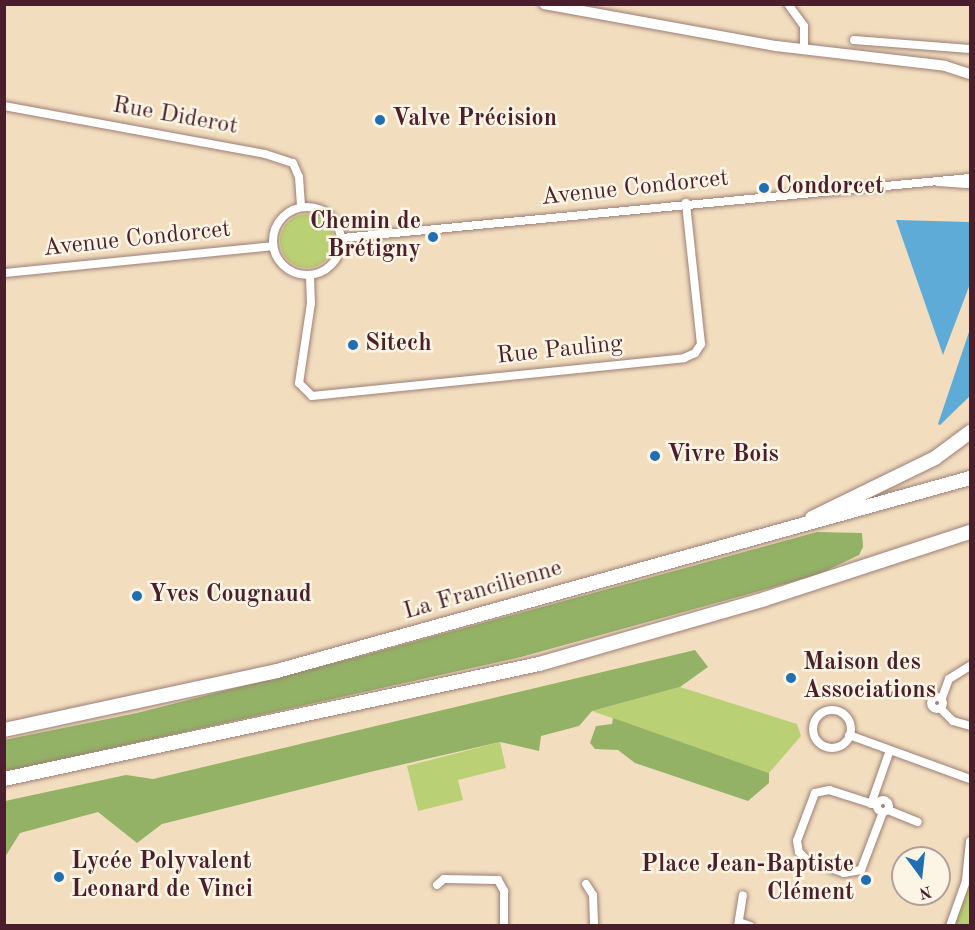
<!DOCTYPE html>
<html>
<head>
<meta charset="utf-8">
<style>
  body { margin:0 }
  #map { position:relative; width:975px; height:930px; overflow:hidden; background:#f2debf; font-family:"Old Standard TT",serif }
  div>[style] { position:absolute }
  .green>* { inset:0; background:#bad074 }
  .round { border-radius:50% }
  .forest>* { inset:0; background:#93b266 }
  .water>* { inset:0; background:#5fabd8 }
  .roads { filter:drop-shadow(0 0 2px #9e7e75) drop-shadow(0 0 2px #9e7e75) }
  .street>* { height:8px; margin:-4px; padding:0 4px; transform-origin:4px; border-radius:4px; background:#fff }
  .street>.ring { margin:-4px; padding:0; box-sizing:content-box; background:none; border:8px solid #fff; border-radius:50% }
  .secondary>* { height:10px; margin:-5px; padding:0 5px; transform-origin:5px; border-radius:5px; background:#fff }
  .highway>* { height:14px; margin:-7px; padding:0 7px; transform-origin:7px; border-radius:7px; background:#fff }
  .dots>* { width:16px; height:16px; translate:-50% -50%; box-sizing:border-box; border:3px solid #fcf5e5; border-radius:50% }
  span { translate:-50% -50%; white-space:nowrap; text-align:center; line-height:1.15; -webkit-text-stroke:5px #fcf5e5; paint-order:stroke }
  .street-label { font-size:24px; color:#4a1f2b }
  .poi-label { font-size:24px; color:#4a1f2b; font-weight:700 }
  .left { translate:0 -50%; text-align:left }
  .right { translate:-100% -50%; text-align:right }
  .frame { position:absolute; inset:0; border:6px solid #4a1f2b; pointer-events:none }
  .north { position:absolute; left:891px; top:846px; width:60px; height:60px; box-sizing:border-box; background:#fcf5e5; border:2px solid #b59f9b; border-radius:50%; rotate:165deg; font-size:16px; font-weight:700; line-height:24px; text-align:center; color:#4a1f2b }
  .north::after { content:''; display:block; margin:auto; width:21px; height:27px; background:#1f6fb2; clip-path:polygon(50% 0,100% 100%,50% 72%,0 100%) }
</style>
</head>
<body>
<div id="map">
  <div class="green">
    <div class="round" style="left:280px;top:214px;width:54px;height:54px"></div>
    <div style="clip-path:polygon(680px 687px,797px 724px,801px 736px,769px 773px,592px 711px)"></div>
    <div style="clip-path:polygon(500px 742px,506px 768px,458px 780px,463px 800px,418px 811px,407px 766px)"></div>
    <div style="clip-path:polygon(970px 867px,970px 925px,950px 926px)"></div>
  </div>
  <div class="forest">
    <div style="clip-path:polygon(817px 532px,862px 533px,863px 547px,859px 555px,817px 575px,521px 657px,5px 772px,4px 740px,137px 713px,369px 654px)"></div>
    <div style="clip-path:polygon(695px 650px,708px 667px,680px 687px,592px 711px,579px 726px,541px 736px,539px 751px,500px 742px,370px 772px,162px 824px,137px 843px,98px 812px,20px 833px,5px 857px,5px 801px,126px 775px,153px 779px)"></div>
    <div style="clip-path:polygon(613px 718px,769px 773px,769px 783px,748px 801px,635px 763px,618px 750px,595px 749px,590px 743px,596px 726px,612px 724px)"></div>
  </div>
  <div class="water">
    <div style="clip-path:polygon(896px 220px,970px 222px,970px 284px,943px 355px)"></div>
    <div style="clip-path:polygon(970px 329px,970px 396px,940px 425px,938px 424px)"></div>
  </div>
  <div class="roads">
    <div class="street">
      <div style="left:788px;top:4px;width:27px;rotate:54deg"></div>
      <div style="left:804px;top:26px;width:23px;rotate:90deg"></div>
      <div style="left:854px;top:40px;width:116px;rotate:4.4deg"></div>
      <div style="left:4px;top:106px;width:265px;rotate:10.4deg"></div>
      <div style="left:265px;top:154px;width:29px;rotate:18deg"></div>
      <div style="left:293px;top:163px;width:15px;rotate:67deg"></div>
      <div style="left:299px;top:177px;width:30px;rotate:86deg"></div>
      <div style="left:938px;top:182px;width:32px;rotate:4deg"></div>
      <div class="ring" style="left:273px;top:207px;width:60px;height:60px"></div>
      <div style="left:342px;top:238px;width:631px;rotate:-5.46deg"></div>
      <div style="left:4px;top:273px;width:270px;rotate:-5.7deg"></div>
      <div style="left:310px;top:276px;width:27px;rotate:88deg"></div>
      <div style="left:311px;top:303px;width:81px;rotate:98.5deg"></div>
      <div style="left:299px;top:383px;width:18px;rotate:45deg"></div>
      <div style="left:312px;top:396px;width:374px;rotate:-5.8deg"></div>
      <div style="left:684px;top:358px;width:12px;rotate:-24deg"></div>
      <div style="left:695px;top:353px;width:11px;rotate:-56deg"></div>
      <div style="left:701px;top:344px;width:142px;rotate:-96.1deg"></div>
      <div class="ring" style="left:931px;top:697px;width:4px;height:4px"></div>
      <div style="left:942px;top:698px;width:20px;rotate:-70deg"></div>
      <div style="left:949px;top:679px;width:25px;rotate:-32deg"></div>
      <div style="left:941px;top:709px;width:17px;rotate:45deg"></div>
      <div style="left:953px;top:721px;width:18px;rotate:16deg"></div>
      <div class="ring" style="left:813px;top:710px;width:30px;height:30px"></div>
      <div style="left:849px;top:735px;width:129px;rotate:20deg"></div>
      <div class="ring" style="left:877px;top:800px;width:4px;height:4px"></div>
      <div style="left:871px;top:804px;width:57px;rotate:-70.6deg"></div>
      <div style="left:876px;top:805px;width:49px;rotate:-162.3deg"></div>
      <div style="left:829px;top:790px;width:14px;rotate:168deg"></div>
      <div style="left:815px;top:793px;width:51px;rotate:110.6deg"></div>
      <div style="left:797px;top:841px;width:11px;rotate:80deg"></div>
      <div style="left:799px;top:852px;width:11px;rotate:45deg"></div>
      <div style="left:807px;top:860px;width:39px;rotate:19deg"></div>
      <div style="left:844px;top:873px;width:17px;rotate:-10deg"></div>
      <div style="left:861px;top:870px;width:62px;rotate:-69.2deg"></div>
      <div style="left:888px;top:810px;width:32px;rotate:22deg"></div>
      <div style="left:586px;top:884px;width:13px;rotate:58deg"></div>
      <div style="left:593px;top:895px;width:31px;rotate:88deg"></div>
      <div style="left:437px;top:885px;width:9px;rotate:-41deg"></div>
      <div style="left:444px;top:879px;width:54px;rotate:1.1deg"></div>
      <div style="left:498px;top:880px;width:13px;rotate:61deg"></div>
      <div style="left:504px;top:891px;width:35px;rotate:90deg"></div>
      <div style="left:739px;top:922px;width:12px;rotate:20deg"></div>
      <div style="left:738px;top:926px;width:31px;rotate:-81deg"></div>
      <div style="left:950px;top:926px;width:48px;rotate:-70.4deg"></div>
      <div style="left:966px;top:881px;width:40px;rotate:-84.3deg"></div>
    </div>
    <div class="secondary">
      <div style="left:544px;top:4px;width:236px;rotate:10.3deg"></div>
      <div style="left:776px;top:46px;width:170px;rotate:6.7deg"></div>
      <div style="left:945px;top:66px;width:26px;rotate:18deg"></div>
    </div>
    <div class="highway">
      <div style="left:812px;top:518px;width:137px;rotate:-26deg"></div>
      <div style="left:935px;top:458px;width:44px;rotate:-36.6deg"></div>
      <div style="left:4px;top:730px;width:279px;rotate:-12.2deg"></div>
      <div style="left:277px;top:671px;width:719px;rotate:-15.56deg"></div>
      <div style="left:4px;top:779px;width:547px;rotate:-12.13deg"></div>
      <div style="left:539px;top:664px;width:235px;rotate:-16deg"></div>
      <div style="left:765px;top:599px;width:216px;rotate:-18.1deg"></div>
    </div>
  </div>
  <div class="dots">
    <div style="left:380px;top:120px;background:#1f6fb2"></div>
    <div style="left:764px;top:188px;background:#1f6fb2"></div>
    <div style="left:433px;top:237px;background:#1f6fb2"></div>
    <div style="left:353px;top:345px;background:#1f6fb2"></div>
    <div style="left:655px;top:456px;background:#1f6fb2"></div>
    <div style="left:137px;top:596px;background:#1f6fb2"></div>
    <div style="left:791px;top:678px;background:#1f6fb2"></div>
    <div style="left:59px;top:877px;background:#1f6fb2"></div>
    <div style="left:866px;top:880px;background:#1f6fb2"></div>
  </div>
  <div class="street-label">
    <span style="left:175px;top:117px;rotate:10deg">Rue Diderot</span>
    <span style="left:635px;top:189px;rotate:-6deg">Avenue Condorcet</span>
    <span style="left:137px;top:240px;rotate:-6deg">Avenue Condorcet</span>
    <span style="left:560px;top:351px;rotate:-6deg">Rue Pauling</span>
    <span style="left:483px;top:591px;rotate:-16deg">La Francilienne</span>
  </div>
  <div class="poi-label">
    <span class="left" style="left:392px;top:120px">Valve Précision</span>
    <span class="left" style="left:776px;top:188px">Condorcet</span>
    <span class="right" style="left:421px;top:237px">Chemin de<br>Brétigny</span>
    <span class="left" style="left:365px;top:345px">Sitech</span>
    <span class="left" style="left:667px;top:456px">Vivre Bois</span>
    <span class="left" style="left:149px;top:596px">Yves Cougnaud</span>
    <span class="left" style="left:803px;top:678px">Maison des<br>Associations</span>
    <span class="left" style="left:71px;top:877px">Lycée Polyvalent<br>Leonard de Vinci</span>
    <span class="right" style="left:854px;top:880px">Place Jean-Baptiste<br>Clément</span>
  </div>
  <div class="frame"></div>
  <div class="north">N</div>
</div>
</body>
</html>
